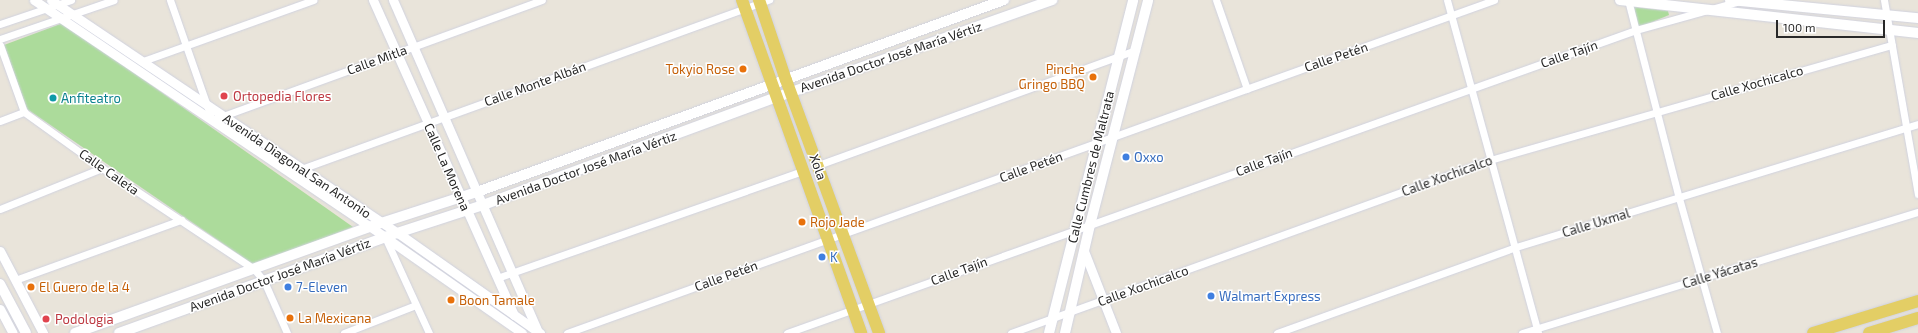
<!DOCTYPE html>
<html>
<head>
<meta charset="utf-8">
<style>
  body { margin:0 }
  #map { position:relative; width:1918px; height:333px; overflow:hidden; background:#e9e4da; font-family:"Exo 2",sans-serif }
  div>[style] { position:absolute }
  .green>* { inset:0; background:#acdb9b }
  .roads { filter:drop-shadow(0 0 1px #d0d2df) drop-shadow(0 0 1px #d0d2df) }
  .minor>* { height:7px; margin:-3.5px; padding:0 3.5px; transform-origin:3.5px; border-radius:3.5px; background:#fff }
  .tertiary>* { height:9px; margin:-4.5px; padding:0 4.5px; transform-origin:4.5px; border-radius:4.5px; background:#fff }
  .secondary>* { height:10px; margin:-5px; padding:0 5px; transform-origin:5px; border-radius:5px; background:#fff }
  .primary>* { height:12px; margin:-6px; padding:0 6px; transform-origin:6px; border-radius:6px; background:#e3ce65 }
  .dots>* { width:11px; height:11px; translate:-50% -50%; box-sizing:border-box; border:2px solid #fff; border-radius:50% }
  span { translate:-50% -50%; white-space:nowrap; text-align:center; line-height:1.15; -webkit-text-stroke:3px #fff; paint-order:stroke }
  .street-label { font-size:13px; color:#282828 }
  .food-label { font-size:13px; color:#c56008 }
  .right { translate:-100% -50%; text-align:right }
  .left { translate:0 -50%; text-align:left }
  .health-label { font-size:13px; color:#be3a42 }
  .culture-label { font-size:13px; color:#0d838f }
  .shop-label { font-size:13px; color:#366cbe }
  .scale { position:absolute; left:1776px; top:20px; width:109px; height:18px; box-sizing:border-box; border:2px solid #282828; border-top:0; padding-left:5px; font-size:12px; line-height:14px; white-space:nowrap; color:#282828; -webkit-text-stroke:3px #fff; paint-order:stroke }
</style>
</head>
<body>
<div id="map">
  <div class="green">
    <div style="clip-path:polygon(1634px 7px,1668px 11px,1669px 15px,1638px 28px)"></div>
    <div style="clip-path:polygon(63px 23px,353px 227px,254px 265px,27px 109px,4px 45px)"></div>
  </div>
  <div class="roads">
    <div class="minor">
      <div style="left:170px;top:0;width:127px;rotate:70.7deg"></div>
      <div style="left:212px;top:120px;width:351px;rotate:-20deg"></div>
      <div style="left:1216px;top:0;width:94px;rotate:70.8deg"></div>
      <div style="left:1447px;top:0;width:345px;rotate:74.7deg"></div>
      <div style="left:1628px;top:0;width:204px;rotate:75.6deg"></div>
      <div style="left:1679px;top:198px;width:140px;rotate:74.3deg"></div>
      <div style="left:1884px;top:0;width:197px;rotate:80.1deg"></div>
      <div style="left:0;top:24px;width:75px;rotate:-18.7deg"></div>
      <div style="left:0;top:39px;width:120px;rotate:-18.9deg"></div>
      <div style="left:0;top:45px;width:71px;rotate:70.3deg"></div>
      <div style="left:24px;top:112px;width:96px;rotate:35.7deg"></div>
      <div style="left:102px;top:168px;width:182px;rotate:33.6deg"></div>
      <div style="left:254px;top:269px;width:16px;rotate:50deg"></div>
      <div style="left:264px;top:281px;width:57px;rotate:66.1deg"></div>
      <div style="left:143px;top:61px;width:181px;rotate:-19.7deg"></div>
      <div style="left:0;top:121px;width:26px;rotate:-21deg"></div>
      <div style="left:818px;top:165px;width:338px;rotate:-19.9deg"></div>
      <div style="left:301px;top:169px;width:498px;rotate:-19.9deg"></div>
      <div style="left:0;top:209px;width:110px;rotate:-21.9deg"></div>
      <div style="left:385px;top:237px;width:106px;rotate:65.4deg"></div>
      <div style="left:497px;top:278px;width:324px;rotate:-19.3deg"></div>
      <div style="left:15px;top:280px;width:177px;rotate:-19.9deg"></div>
      <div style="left:344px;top:333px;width:77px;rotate:-21.3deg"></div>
      <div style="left:567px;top:333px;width:985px;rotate:-19.76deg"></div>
      <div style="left:787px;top:333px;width:901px;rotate:-19.64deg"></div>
      <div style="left:1636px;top:30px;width:104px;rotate:-15.6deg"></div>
      <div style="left:1011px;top:333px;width:509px;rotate:-19.86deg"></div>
      <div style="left:1490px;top:160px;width:418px;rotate:-16deg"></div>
      <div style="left:1277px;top:333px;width:254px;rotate:-19.8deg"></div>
      <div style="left:1516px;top:247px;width:420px;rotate:-17deg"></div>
      <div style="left:1522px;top:333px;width:414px;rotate:-17deg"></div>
    </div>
    <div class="tertiary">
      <div style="left:34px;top:0;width:424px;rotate:34deg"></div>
      <div style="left:385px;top:237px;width:167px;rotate:35deg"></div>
      <div style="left:51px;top:0;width:418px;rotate:33.9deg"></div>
      <div style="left:398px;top:233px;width:174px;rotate:35.2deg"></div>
      <div style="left:373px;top:0;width:345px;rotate:65.9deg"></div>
      <div style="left:393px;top:0;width:362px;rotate:66.4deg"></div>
      <div style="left:0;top:251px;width:93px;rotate:62.3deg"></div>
      <div style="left:1084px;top:251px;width:88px;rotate:68.7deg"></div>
      <div style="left:0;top:309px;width:27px;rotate:62deg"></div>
    </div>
    <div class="secondary">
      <div style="left:1620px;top:0;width:300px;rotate:6.3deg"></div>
      <div style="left:1730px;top:0;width:189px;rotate:5.5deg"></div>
      <div style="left:0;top:284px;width:55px;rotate:62deg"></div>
      <div style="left:75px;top:333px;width:313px;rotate:-19.8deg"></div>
      <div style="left:369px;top:227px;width:114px;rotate:-18deg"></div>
      <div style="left:477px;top:192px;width:561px;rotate:-20.02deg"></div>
      <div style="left:119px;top:333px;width:283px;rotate:-19.8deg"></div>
      <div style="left:385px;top:237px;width:103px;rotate:-18.1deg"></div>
      <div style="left:483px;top:205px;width:313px;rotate:-20.2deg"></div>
      <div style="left:777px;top:97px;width:292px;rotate:-19.4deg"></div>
      <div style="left:1049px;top:333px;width:343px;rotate:-75.8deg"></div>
      <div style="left:1065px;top:333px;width:111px;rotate:-77deg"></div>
      <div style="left:1090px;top:225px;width:232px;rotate:-75.5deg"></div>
    </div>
    <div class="primary">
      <div style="left:742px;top:0;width:354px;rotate:70.3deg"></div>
      <div style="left:759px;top:0;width:84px;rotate:71.4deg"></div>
      <div style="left:786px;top:80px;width:270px;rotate:69.8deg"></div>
      <div style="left:1813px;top:333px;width:110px;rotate:-16.9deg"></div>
      <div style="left:1869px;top:333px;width:51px;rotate:-17deg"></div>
    </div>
  </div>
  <div class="dots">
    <div style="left:743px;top:69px;background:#e8710a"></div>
    <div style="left:1093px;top:77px;background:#e8710a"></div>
    <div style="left:224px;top:96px;background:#e0444e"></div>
    <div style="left:53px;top:98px;background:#0f9aa8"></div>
    <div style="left:1126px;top:157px;background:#3f7fe0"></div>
    <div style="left:802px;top:222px;background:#e8710a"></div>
    <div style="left:822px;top:257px;background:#3f7fe0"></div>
    <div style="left:31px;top:287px;background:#e8710a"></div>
    <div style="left:288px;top:287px;background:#3f7fe0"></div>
    <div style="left:1211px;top:296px;background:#3f7fe0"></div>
    <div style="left:451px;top:300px;background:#e8710a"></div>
    <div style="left:290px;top:318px;background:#e8710a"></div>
    <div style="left:46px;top:319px;background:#e0444e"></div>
  </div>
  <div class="street-label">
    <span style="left:1569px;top:54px;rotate:-19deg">Calle Tajín</span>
    <span style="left:891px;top:57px;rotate:-19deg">Avenida Doctor José María Vértiz</span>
    <span style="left:1336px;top:57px;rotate:-19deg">Calle Petén</span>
    <span style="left:377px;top:60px;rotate:-20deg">Calle Mitla</span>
    <span style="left:1757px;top:83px;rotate:-16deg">Calle Xochicalco</span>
    <span style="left:535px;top:84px;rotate:-20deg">Calle Monte Albán</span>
    <span style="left:1264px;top:162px;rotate:-20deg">Calle Tajín</span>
    <span style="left:297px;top:166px;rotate:34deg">Avenida Diagonal San Antonio</span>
    <span style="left:447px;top:167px;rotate:66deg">Calle La Morena</span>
    <span style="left:818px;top:167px;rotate:70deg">Xola</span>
    <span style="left:1031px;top:167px;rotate:-20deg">Calle Petén</span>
    <span style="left:1091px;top:167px;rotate:-76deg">Calle Cumbres de Maltrata</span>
    <span style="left:586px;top:168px;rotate:-20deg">Avenida Doctor José María Vértiz</span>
    <span style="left:109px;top:172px;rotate:35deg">Calle Caleta</span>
    <span style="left:1447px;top:176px;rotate:-20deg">Calle Xochicalco</span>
    <span style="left:1596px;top:223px;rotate:-17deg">Calle Uxmal</span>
    <span style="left:959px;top:271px;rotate:-20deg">Calle Tajín</span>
    <span style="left:1720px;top:273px;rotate:-17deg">Calle Yácatas</span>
    <span style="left:280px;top:275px;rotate:-20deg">Avenida Doctor José María Vértiz</span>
    <span style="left:726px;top:276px;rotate:-20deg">Calle Petén</span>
    <span style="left:1143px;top:286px;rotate:-20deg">Calle Xochicalco</span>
  </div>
  <div class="food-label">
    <span class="right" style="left:735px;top:69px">Tokyio Rose</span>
    <span class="right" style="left:1085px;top:77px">Pinche<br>Gringo BBQ</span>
    <span class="left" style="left:810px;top:222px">Rojo Jade</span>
    <span class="left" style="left:39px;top:287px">El Guero de la 4</span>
    <span class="left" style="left:459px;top:300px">Boon Tamale</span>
    <span class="left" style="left:298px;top:318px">La Mexicana</span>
  </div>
  <div class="health-label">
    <span class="left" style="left:233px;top:96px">Ortopedia Flores</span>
    <span class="left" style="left:55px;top:319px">Podologia</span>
  </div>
  <div class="culture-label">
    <span class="left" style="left:61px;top:98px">Anfiteatro</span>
  </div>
  <div class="shop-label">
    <span class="left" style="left:1134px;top:157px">Oxxo</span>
    <span class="left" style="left:830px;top:257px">K</span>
    <span class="left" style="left:296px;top:287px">7-Eleven</span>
    <span class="left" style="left:1219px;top:296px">Walmart Express</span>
  </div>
  <div class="scale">100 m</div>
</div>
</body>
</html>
